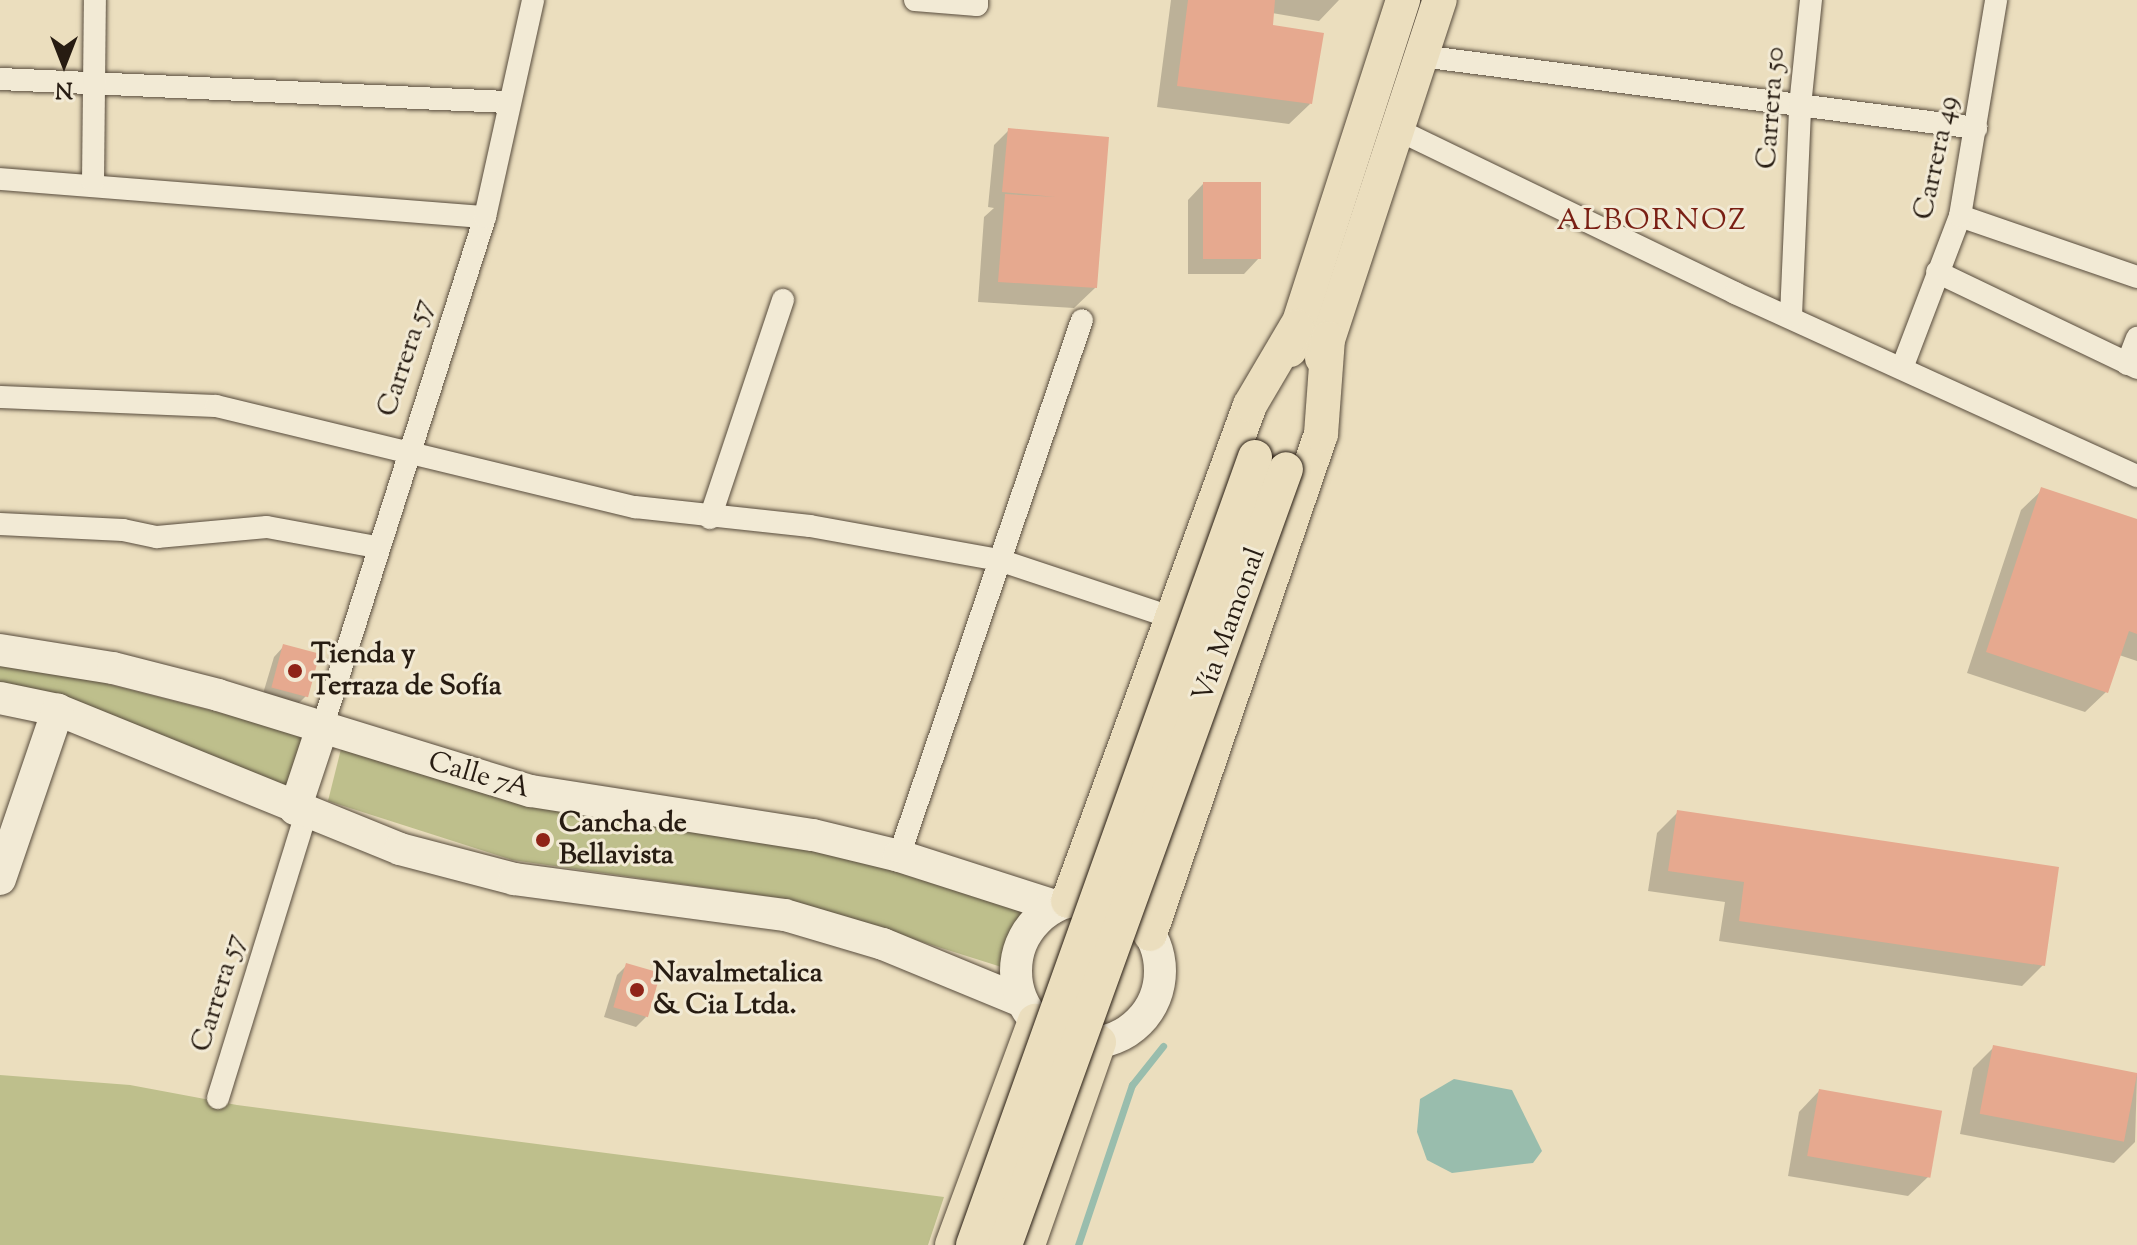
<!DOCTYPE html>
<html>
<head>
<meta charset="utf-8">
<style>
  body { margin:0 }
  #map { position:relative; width:2137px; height:1245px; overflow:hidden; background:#ebdebe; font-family:"Sorts Mill Goudy",serif }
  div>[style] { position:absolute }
  .green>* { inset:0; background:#bebf8c }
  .water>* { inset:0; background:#99bdad }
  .shadow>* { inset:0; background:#0003 }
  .stream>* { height:7px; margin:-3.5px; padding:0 3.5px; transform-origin:3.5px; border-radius:3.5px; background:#99bdad }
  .building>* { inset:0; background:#e6a98f; transform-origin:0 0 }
  .roads { filter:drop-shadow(0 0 2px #584c3d) drop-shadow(0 0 2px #584c3d) }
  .street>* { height:22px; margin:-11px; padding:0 11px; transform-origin:11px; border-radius:11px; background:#f2ead5 }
  .secondary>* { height:32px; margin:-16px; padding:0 16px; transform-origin:16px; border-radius:16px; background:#f2ead5 }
  .secondary>.ring { margin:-16px; padding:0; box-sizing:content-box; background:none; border:32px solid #f2ead5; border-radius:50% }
  .primary>* { height:34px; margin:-17px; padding:0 17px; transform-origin:17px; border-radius:17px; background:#ebdebe }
  .bridges { filter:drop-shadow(0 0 2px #271c12) drop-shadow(0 0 2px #271c12) }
  .primary-bridge>* { height:34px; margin:-17px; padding:0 17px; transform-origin:17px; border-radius:17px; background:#ebdebe }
  .dots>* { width:22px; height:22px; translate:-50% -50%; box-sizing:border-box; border:4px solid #f2ead5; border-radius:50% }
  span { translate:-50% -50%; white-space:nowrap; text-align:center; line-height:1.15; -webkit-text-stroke:6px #f2ead5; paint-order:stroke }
  .street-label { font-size:28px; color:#271c12 }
  .poi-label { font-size:28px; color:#271c12; font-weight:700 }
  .left { translate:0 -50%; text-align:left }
  .neighbourhood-label { font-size:30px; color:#7a1f14; letter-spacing:2px }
  .north { position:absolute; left:24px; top:24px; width:80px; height:80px; -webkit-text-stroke:6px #f2ead5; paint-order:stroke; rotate:180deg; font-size:22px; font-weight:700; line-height:32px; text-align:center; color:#271c12 }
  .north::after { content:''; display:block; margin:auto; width:28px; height:36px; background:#271c12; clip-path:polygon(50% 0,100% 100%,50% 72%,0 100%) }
</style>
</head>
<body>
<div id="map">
  <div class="green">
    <div style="clip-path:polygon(0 663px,65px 673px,307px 735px,288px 787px,0 689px)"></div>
    <div style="clip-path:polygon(342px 745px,897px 864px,1036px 908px,1015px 931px,1011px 970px,786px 899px,512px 860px,328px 801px)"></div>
    <div style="clip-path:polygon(0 1075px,130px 1085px,237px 1105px,944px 1197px,928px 1245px,0 1245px)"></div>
  </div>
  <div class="water">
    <div style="clip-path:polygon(1454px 1079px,1512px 1090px,1542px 1151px,1533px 1163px,1452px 1173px,1427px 1160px,1417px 1132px,1420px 1099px)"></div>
  </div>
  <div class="shadow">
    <div style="clip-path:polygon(1171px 0,1339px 0,1319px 21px,1272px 13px,1270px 27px,1310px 104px,1289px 124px,1157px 107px)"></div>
    <div style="clip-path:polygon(1009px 130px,1107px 139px,1095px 288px,1074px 308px,978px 302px,984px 217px,994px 208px,988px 207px,994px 145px)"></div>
    <div style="clip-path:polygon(1203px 184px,1259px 258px,1244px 274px,1188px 274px,1188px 200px)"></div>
    <div style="clip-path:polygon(2042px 490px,2137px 521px,2137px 661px,2119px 655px,2106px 692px,2085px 712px,1967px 673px,2021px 510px)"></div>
    <div style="clip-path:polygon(284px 646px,306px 696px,296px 706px,262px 697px,274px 657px)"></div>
    <div style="clip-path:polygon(1678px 812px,2043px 965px,2022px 986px,1719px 941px,1725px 902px,1648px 891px,1657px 833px)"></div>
    <div style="clip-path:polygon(627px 965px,646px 1017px,636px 1027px,604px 1017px,617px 975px)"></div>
    <div style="clip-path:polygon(1994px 1047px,2137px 1075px,2135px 1142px,2114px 1163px,1960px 1134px,1973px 1068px)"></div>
    <div style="clip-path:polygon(1819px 1091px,1929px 1176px,1908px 1196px,1788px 1176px,1799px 1112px)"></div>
  </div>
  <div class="stream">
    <div style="left:1078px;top:1245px;width:169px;rotate:-71.4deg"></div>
    <div style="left:1132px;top:1085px;width:50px;rotate:-51.5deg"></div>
  </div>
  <div class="building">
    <div style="clip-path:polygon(1188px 0,1275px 0,1273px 25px,1324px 33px,1312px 104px,1177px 86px)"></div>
    <div style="clip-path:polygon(1008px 128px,1109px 137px,1097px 288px,998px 282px,1005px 194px,1056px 197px,1002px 192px)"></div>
    <div style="left:1203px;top:182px;width:58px;height:77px"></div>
    <div style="clip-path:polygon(2041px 487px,2137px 519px,2137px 634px,2129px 631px,2108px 693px,1986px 652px)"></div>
    <div style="left:283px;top:644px;width:38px;height:45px;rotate:15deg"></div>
    <div style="clip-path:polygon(1677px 810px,2059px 867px,2045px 966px,1739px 921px,1744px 882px,1668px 871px)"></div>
    <div style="left:626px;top:963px;width:36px;height:46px;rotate:16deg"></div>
    <div style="left:1993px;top:1045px;width:147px;height:70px;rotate:11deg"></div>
    <div style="left:1819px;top:1089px;width:125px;height:68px;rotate:10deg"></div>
  </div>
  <div class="roads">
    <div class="street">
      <div style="left:915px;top:0;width:62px;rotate:4.6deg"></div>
      <div style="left:977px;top:5px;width:5px;rotate:-90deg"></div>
      <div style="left:1421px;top:56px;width:560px;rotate:7.39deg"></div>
      <div style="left:0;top:79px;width:508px;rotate:2.6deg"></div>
      <div style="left:1396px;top:129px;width:377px;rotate:25.8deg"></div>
      <div style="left:1735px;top:293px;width:442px;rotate:24.5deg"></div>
      <div style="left:0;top:179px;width:486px;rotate:4.5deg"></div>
      <div style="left:93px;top:182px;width:182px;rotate:-89.4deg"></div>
      <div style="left:1960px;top:216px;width:187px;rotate:19deg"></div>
      <div style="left:1937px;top:272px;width:222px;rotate:25.6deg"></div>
      <div style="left:1791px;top:316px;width:210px;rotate:-87.5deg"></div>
      <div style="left:1800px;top:106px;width:107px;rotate:-84.1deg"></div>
      <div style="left:2127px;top:364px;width:28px;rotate:-69deg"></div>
      <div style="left:1902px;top:368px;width:163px;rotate:-69.1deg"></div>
      <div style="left:1960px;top:216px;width:219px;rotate:-80.5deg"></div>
      <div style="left:0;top:397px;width:216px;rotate:2.4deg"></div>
      <div style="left:216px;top:406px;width:431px;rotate:13.6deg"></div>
      <div style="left:635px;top:507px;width:176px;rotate:6.2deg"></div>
      <div style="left:810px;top:526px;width:192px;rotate:10.2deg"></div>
      <div style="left:999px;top:560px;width:183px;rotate:18.4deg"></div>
      <div style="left:710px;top:518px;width:230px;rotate:-71.5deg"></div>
      <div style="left:0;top:524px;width:123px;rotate:2.8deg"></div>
      <div style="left:123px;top:530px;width:35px;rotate:12deg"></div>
      <div style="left:157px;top:537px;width:110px;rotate:-5.2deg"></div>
      <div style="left:267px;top:527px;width:111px;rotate:10.4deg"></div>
      <div style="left:321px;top:731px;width:540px;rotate:-72.3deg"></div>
      <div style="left:485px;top:217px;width:222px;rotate:-77.5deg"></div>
      <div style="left:899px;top:856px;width:566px;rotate:-71.15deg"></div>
      <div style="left:218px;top:1098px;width:298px;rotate:-72.8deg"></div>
    </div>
    <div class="secondary">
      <div style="left:0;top:650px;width:114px;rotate:9.1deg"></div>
      <div style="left:113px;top:668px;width:108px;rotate:14.4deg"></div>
      <div style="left:218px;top:695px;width:327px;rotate:17.1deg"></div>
      <div style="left:531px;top:791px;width:285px;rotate:8.9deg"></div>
      <div style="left:813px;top:835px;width:89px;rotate:13.7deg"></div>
      <div style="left:899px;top:856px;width:164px;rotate:17.8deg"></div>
      <div style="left:0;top:698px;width:59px;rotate:11.7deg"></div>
      <div style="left:58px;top:710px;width:369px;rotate:22.1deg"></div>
      <div style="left:400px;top:849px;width:118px;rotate:14.7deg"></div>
      <div style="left:514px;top:879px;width:273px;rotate:7.6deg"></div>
      <div style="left:785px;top:915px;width:102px;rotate:16.5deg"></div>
      <div style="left:883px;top:944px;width:149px;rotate:22.4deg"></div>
      <div style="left:295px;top:809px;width:82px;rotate:-71.6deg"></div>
      <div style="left:0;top:879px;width:179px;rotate:-71.1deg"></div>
      <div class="ring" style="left:1016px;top:899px;width:112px;height:112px"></div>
    </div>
    <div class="primary">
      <div style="left:1290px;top:350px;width:368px;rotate:-72.1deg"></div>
      <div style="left:1322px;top:358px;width:377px;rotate:-71.8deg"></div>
      <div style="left:1068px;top:901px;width:528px;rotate:-69.85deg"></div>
      <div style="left:1250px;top:405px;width:91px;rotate:-59.5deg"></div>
      <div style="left:1150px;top:934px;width:528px;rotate:-71.12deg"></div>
      <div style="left:1321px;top:434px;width:96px;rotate:-85.8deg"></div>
      <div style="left:952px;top:1245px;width:239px;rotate:-69.7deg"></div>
      <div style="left:1028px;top:1245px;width:215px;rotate:-70.7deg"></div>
    </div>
  </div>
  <div class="bridges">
    <div class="primary-bridge">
      <div style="left:973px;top:1245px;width:837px;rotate:-70.31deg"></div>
      <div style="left:1005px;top:1245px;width:825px;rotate:-70.09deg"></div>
    </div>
  </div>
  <div class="dots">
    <div style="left:295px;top:671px;background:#8f2418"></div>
    <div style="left:543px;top:840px;background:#8f2418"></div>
    <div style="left:637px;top:990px;background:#8f2418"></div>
  </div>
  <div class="street-label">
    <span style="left:1772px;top:108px;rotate:-86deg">Carrera 50</span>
    <span style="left:1937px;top:158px;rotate:-78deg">Carrera 49</span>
    <span style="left:406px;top:358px;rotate:-72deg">Carrera 57</span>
    <span style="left:1230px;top:625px;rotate:-70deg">Vía Mamonal</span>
    <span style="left:479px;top:776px;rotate:16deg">Calle 7A</span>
    <span style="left:219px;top:993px;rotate:-73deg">Carrera 57</span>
  </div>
  <div class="poi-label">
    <span class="left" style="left:311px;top:671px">Tienda y<br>Terraza de Sofía</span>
    <span class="left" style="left:559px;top:840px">Cancha de<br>Bellavista</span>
    <span class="left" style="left:653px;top:990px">Navalmetalica<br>&amp; Cia Ltda.</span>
  </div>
  <div class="neighbourhood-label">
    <span style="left:1652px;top:222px">ALBORNOZ</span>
  </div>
  <div class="north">N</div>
</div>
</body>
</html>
